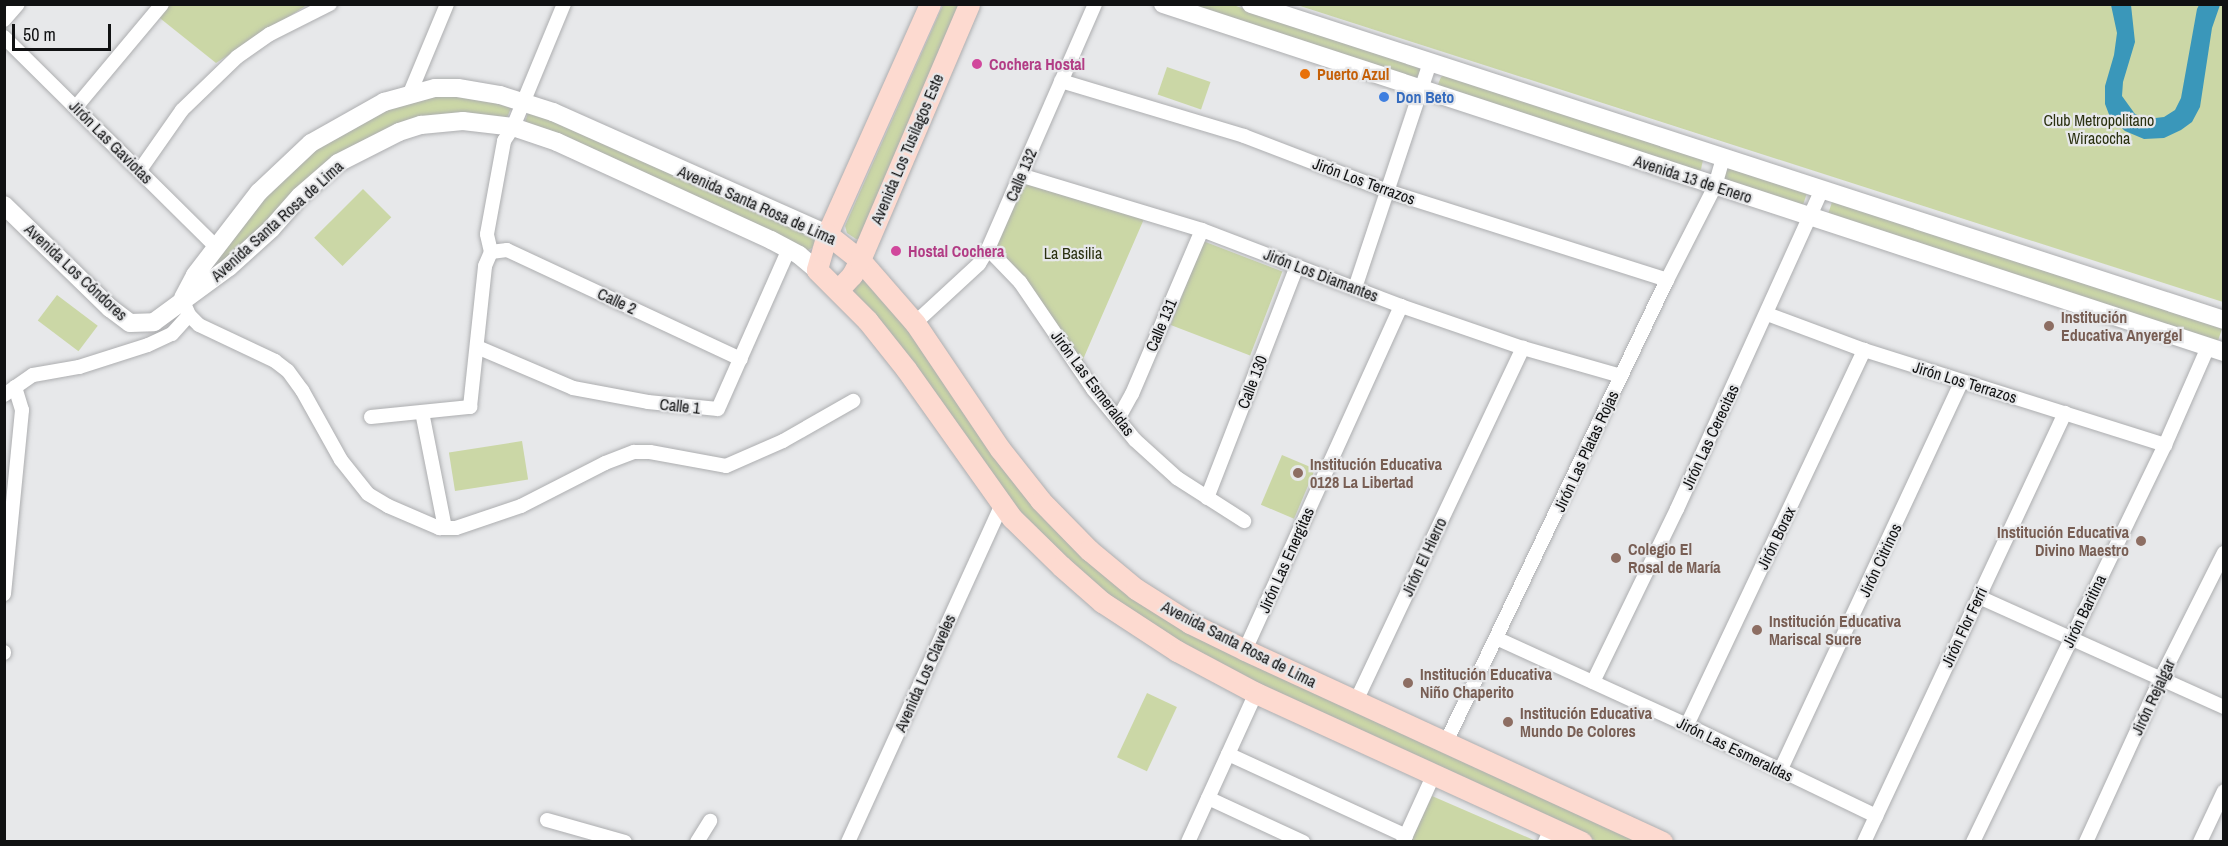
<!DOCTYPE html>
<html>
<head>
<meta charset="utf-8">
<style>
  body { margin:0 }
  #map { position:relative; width:2228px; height:846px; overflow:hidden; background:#e7e8ea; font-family:"Archivo Narrow",sans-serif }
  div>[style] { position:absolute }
  .green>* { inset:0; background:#cbd7a6; transform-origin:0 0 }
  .water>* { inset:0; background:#3a97ba }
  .roads { filter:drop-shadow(0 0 2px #adaeb0) drop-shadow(0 0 2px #adaeb0) }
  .street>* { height:14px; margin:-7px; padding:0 7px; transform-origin:7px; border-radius:7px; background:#fff }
  .secondary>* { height:18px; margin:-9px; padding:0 9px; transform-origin:9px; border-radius:9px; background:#fff }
  .primary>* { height:21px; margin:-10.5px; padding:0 10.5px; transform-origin:10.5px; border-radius:10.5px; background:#fddad0 }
  .dots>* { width:16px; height:16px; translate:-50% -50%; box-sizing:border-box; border:3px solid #e7e8ea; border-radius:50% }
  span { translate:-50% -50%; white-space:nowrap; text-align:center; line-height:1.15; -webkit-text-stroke:4.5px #e7e8ea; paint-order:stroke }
  .hotel-label { font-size:16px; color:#b23c85; font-weight:700 }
  .left { translate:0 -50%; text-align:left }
  .food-label { font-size:16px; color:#c56008; font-weight:700 }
  .shop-label { font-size:16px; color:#366cbe; font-weight:700 }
  .park-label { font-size:16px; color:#2b3111 }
  .street-label { font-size:16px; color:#101112 }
  .education-label { font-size:16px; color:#785e54; font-weight:700 }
  .right { translate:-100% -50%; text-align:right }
  .frame { position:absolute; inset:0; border:6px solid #101112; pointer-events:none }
  .scale { position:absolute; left:12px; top:24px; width:99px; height:27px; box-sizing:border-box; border:3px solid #101112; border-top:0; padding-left:8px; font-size:18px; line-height:21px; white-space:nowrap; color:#101112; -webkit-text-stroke:4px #e7e8ea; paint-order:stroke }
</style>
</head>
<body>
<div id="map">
  <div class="green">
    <div style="clip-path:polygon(165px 5px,307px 5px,216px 63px,156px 15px)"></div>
    <div style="clip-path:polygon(943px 5px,965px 5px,861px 239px,856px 239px,847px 233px,845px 226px)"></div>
    <div style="clip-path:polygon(1178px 5px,1233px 5px,1424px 68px,1420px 79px)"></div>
    <div style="clip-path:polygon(1297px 5px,2223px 5px,2223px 302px)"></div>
    <div style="left:1167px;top:67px;width:46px;height:29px;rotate:19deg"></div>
    <div style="clip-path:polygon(1446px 74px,1699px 156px,1703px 160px,1701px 169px,1697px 175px,1437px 87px,1441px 77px)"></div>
    <div style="clip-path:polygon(434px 94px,475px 96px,511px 108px,506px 120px,397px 126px,241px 253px,197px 280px,250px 211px,302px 157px,395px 104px)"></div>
    <div style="clip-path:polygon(529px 109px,812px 237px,816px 239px,812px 248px,806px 251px,525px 123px)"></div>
    <div style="left:1728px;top:164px;width:84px;height:20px;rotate:18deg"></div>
    <div style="clip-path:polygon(1022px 183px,1144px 219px,1081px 364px,1025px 278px,994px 247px)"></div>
    <div style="left:363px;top:189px;width:40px;height:69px;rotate:45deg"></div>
    <div style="left:1833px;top:199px;width:410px;height:20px;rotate:18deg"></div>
    <div style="left:1203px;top:241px;width:85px;height:90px;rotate:21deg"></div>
    <div style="clip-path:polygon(865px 276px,1114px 579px,1641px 841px,1597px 841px,1436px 768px,1213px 664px,1091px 585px,1005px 498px,896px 340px,851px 289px)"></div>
    <div style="left:57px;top:295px;width:51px;height:32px;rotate:37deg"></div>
    <div style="left:522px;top:441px;width:39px;height:74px;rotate:81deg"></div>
    <div style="left:1282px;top:455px;width:36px;height:54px;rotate:23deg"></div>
    <div style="left:1147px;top:693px;width:33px;height:71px;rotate:25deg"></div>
    <div style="clip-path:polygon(1432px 796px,1536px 841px,1411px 841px)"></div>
  </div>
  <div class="water">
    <div style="clip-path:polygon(2111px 5px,2131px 5px,2135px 42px,2123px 82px,2122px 96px,2135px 114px,2147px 119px,2164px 117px,2175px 110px,2181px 98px,2197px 9px,2199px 5px,2220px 5px,2212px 28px,2200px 107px,2192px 122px,2181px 130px,2164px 138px,2144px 139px,2125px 131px,2110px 117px,2105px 104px,2105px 86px,2114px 55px,2117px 33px)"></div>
  </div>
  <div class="roads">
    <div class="street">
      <div style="left:4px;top:20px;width:21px;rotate:-49deg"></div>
      <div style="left:4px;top:37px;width:300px;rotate:44.7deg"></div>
      <div style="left:1061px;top:81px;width:191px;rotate:16.7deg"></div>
      <div style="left:1244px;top:136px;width:153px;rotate:21deg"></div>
      <div style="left:1387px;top:191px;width:294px;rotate:17.6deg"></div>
      <div style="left:410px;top:93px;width:96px;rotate:-67.4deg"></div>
      <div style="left:76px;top:107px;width:134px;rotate:-50.1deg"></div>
      <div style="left:140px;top:170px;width:73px;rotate:-55deg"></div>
      <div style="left:182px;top:110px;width:76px;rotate:-43.9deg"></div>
      <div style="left:237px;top:57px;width:40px;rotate:-34.9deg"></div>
      <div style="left:270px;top:34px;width:67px;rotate:-26.6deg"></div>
      <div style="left:1020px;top:175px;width:190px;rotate:16.8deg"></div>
      <div style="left:1202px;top:230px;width:213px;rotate:20.9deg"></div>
      <div style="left:1401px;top:306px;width:129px;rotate:19deg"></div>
      <div style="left:1523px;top:348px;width:102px;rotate:15.9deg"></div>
      <div style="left:988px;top:249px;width:46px;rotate:45.9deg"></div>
      <div style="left:1020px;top:282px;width:130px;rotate:55.7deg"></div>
      <div style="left:1093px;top:389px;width:66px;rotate:50.5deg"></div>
      <div style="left:1135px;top:440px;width:57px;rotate:42.1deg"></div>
      <div style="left:1177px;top:478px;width:80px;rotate:32.7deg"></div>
      <div style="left:491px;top:252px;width:16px;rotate:-7deg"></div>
      <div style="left:507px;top:250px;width:258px;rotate:25deg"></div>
      <div style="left:1355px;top:288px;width:238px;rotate:-71.6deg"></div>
      <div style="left:182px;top:299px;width:17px;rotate:66deg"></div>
      <div style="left:189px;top:315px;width:14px;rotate:45deg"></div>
      <div style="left:199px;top:325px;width:84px;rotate:25.3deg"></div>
      <div style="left:275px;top:361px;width:16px;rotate:38deg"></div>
      <div style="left:288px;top:371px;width:24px;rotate:54deg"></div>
      <div style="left:302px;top:390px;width:80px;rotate:60.9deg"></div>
      <div style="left:341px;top:460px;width:43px;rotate:51.5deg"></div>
      <div style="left:368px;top:494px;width:23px;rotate:31deg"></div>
      <div style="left:388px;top:506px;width:56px;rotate:23.3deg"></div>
      <div style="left:439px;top:528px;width:17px"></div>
      <div style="left:456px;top:528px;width:69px;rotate:-18.7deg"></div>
      <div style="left:521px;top:506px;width:94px;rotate:-27.1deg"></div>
      <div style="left:605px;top:463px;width:31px;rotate:-21deg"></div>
      <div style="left:634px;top:452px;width:16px"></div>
      <div style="left:650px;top:452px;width:77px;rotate:10.4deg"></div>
      <div style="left:726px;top:466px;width:62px;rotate:-23.7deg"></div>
      <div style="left:783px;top:441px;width:81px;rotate:-29.7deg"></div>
      <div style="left:1767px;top:314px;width:103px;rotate:20.4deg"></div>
      <div style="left:1864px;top:350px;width:316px;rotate:17.5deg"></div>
      <div style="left:915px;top:323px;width:87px;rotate:-42.7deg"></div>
      <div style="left:979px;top:264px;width:17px;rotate:-59deg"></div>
      <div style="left:988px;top:249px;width:267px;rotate:-66.4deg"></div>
      <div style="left:477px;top:347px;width:104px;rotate:23.1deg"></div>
      <div style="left:573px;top:388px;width:76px;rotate:10.6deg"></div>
      <div style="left:648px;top:402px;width:70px;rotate:5.7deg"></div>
      <div style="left:718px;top:409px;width:175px;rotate:-66.1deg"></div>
      <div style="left:4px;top:395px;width:35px;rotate:-35deg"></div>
      <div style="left:33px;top:375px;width:47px;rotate:-9.9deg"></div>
      <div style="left:79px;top:367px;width:72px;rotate:-17.7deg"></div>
      <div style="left:148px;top:345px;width:26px;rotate:-25deg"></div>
      <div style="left:172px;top:334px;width:25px;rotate:-48deg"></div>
      <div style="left:422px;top:412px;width:118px;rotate:78.8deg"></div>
      <div style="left:371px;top:417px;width:100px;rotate:-5.8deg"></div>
      <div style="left:470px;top:407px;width:142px;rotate:-83.9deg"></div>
      <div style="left:485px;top:266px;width:15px;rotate:-67deg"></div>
      <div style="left:491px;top:252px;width:18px;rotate:-103deg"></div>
      <div style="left:487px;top:234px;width:95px;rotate:-79.6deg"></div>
      <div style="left:504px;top:141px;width:17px;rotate:-57deg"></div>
      <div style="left:513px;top:127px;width:133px;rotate:-67.5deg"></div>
      <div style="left:1118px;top:419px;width:29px;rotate:-61deg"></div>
      <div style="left:1132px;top:394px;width:178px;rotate:-66.9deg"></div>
      <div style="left:1207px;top:498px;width:249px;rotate:-68.8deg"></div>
      <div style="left:4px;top:594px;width:185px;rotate:-84.4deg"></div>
      <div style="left:22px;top:410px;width:24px;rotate:-107deg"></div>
      <div style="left:1979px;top:597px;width:269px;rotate:24.2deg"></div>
      <div style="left:1496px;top:638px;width:210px;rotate:24.5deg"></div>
      <div style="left:1687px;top:725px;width:210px;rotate:25.7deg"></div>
      <div style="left:1245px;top:650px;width:378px;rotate:-65.6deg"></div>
      <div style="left:4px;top:652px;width:1px;rotate:90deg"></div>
      <div style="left:1593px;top:682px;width:192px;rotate:-64.1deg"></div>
      <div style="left:1677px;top:509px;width:350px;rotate:-65.6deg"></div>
      <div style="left:1356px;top:701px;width:391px;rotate:-64.7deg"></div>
      <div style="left:1687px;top:725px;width:415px;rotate:-64.7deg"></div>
      <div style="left:1446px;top:742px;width:512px;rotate:-64.44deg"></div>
      <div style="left:1667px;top:280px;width:106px;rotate:-62.9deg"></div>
      <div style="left:1715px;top:186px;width:29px;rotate:-74deg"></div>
      <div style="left:1228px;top:754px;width:196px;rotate:24.7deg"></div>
      <div style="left:1780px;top:771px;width:430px;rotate:-65deg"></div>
      <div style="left:1208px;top:798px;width:105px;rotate:24.9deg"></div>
      <div style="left:547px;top:820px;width:81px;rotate:15.8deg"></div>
      <div style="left:697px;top:842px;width:25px;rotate:-58deg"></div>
      <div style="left:848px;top:842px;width:371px;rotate:-65.5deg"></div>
      <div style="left:1188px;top:842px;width:164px;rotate:-65.5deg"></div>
      <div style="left:1403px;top:842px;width:75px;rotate:-65.5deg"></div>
      <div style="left:1545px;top:842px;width:17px;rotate:-65deg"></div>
      <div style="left:1864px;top:842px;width:474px;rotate:-64.9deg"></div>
      <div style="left:1973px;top:842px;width:441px;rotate:-64.2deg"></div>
      <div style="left:2165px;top:445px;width:107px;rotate:-66.3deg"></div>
      <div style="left:2086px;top:842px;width:180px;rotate:-65.4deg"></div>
      <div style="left:2161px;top:678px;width:140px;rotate:-63.3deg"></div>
      <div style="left:2200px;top:842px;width:56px;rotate:-64.8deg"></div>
    </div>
    <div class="secondary">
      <div style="left:1163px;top:4px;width:1117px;rotate:18.16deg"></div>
      <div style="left:1251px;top:4px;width:1023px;rotate:17.99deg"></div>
      <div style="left:4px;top:205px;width:148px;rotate:44.2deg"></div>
      <div style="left:110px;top:308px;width:25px;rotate:37deg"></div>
      <div style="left:130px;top:323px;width:24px;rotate:-2deg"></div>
      <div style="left:154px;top:322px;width:93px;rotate:-36.3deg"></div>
      <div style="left:229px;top:267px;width:57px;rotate:-42.1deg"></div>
      <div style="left:271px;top:229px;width:44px;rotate:-48.7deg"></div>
      <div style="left:300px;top:196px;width:50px;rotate:-41deg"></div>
      <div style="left:338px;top:163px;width:68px;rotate:-26.9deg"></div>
      <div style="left:399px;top:132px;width:23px;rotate:-18deg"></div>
      <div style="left:421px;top:125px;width:42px;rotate:-5.4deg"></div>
      <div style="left:463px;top:121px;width:50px;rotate:6.8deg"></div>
      <div style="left:513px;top:127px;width:46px;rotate:18.8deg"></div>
      <div style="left:557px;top:142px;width:235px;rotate:24.6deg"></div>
      <div style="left:771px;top:240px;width:32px;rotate:28deg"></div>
      <div style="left:799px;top:255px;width:23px;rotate:40deg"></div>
      <div style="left:183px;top:298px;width:26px;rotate:-62deg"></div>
      <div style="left:195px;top:275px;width:105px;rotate:-52.4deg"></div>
      <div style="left:259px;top:192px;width:71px;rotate:-43.3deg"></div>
      <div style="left:311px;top:143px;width:84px;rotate:-29.3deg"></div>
      <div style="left:384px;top:102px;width:53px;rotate:-15.4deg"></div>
      <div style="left:435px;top:88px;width:23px"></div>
      <div style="left:458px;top:88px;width:43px;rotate:9.5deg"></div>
      <div style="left:500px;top:95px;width:56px;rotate:17.8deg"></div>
      <div style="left:553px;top:112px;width:300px;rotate:24deg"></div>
    </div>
    <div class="primary">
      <div style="left:930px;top:4px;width:252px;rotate:114.1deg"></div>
      <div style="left:827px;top:234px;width:37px;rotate:106deg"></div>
      <div style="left:817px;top:270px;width:71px;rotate:45deg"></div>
      <div style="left:867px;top:320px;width:63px;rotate:51.5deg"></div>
      <div style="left:906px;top:369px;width:183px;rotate:54.6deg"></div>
      <div style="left:1012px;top:518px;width:69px;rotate:44.4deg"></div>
      <div style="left:1061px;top:566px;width:55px;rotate:41.3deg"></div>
      <div style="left:1102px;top:602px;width:90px;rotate:33.2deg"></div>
      <div style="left:1177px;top:651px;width:89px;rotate:28deg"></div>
      <div style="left:1256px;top:693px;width:358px;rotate:24.6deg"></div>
      <div style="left:827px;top:234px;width:42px;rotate:38.2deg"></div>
      <div style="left:860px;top:260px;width:84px;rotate:48.9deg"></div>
      <div style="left:915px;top:323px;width:152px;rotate:56deg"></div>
      <div style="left:1000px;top:449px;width:66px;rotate:51.7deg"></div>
      <div style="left:1041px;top:501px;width:69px;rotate:45.6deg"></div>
      <div style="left:1089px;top:550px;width:61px;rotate:39.7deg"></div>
      <div style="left:1136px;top:589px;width:64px;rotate:32.2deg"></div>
      <div style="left:1190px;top:623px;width:61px;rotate:26.1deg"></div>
      <div style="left:1245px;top:650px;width:459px;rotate:24.7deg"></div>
      <div style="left:838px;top:290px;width:21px;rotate:-47deg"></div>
      <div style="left:852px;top:275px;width:17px;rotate:-62deg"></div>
      <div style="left:860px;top:260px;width:278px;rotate:-66.9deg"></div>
    </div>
  </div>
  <div class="dots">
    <div style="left:977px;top:64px;background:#d1479c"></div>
    <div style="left:1305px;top:74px;background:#e8710a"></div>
    <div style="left:1384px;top:97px;background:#3f7fe0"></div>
    <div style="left:896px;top:251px;background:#d1479c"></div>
    <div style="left:2049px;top:326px;background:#8d6e63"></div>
    <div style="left:1298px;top:473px;background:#8d6e63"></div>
    <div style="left:2141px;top:541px;background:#8d6e63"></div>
    <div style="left:1616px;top:558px;background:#8d6e63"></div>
    <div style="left:1757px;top:630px;background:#8d6e63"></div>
    <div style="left:1408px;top:683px;background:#8d6e63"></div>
    <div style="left:1508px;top:722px;background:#8d6e63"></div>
  </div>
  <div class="hotel-label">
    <span class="left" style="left:989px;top:64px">Cochera Hostal</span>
    <span class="left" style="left:908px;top:251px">Hostal Cochera</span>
  </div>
  <div class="food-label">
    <span class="left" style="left:1317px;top:74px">Puerto Azul</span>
  </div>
  <div class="shop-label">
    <span class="left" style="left:1396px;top:97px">Don Beto</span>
  </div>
  <div class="park-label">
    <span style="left:2099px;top:129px">Club Metropolitano<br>Wiracocha</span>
    <span style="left:1073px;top:253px">La Basilia</span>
  </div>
  <div class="street-label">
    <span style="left:111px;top:142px;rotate:45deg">Jirón Las Gaviotas</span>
    <span style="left:907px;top:149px;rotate:-67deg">Avenida Los Tusilagos Este</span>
    <span style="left:1021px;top:175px;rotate:-67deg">Calle 132</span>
    <span style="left:1693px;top:179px;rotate:18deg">Avenida 13 de Enero</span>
    <span style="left:1364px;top:181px;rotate:20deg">Jirón Los Terrazos</span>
    <span style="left:757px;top:205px;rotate:24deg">Avenida Santa Rosa de Lima</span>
    <span style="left:277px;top:221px;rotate:-42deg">Avenida Santa Rosa de Lima</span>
    <span style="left:76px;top:272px;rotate:43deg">Avenida Los Cóndores</span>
    <span style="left:1321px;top:275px;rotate:21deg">Jirón Los Diamantes</span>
    <span style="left:617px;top:301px;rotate:25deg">Calle 2</span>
    <span style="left:1161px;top:325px;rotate:-67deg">Calle 131</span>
    <span style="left:1252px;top:382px;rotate:-69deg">Calle 130</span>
    <span style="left:1965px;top:382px;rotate:17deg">Jirón Los Terrazos</span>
    <span style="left:1093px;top:383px;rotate:53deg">Jirón Las Esmeraldas</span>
    <span style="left:680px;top:406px;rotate:6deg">Calle 1</span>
    <span style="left:1710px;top:437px;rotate:-65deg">Jirón Las Cerecitas</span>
    <span style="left:1586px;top:451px;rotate:-65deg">Jirón Las Platas Rojas</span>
    <span style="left:1776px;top:538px;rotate:-64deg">Jirón Borax</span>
    <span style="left:1424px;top:557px;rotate:-65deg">Jirón El Hierro</span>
    <span style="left:1286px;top:560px;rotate:-66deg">Jirón Las Energitas</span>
    <span style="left:1880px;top:560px;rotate:-65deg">Jirón Citrinos</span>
    <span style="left:2084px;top:611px;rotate:-64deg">Jirón Baritina</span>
    <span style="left:1964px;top:627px;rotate:-65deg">Jirón Flor Ferri</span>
    <span style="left:1239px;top:644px;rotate:27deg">Avenida Santa Rosa de Lima</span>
    <span style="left:925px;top:673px;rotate:-66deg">Avenida Los Claveles</span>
    <span style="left:2153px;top:697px;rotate:-65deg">Jirón Rejalgar</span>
    <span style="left:1735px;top:749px;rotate:26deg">Jirón Las Esmeraldas</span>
  </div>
  <div class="education-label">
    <span class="left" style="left:2061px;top:326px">Institución<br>Educativa Anyergel</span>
    <span class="left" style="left:1310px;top:473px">Institución Educativa<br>0128 La Libertad</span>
    <span class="right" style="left:2129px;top:541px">Institución Educativa<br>Divino Maestro</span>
    <span class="left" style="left:1628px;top:558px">Colegio El<br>Rosal de María</span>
    <span class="left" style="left:1769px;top:630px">Institución Educativa<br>Mariscal Sucre</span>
    <span class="left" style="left:1420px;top:683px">Institución Educativa<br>Niño Chaperito</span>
    <span class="left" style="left:1520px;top:722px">Institución Educativa<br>Mundo De Colores</span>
  </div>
  <div class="frame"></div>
  <div class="scale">50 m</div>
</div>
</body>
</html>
